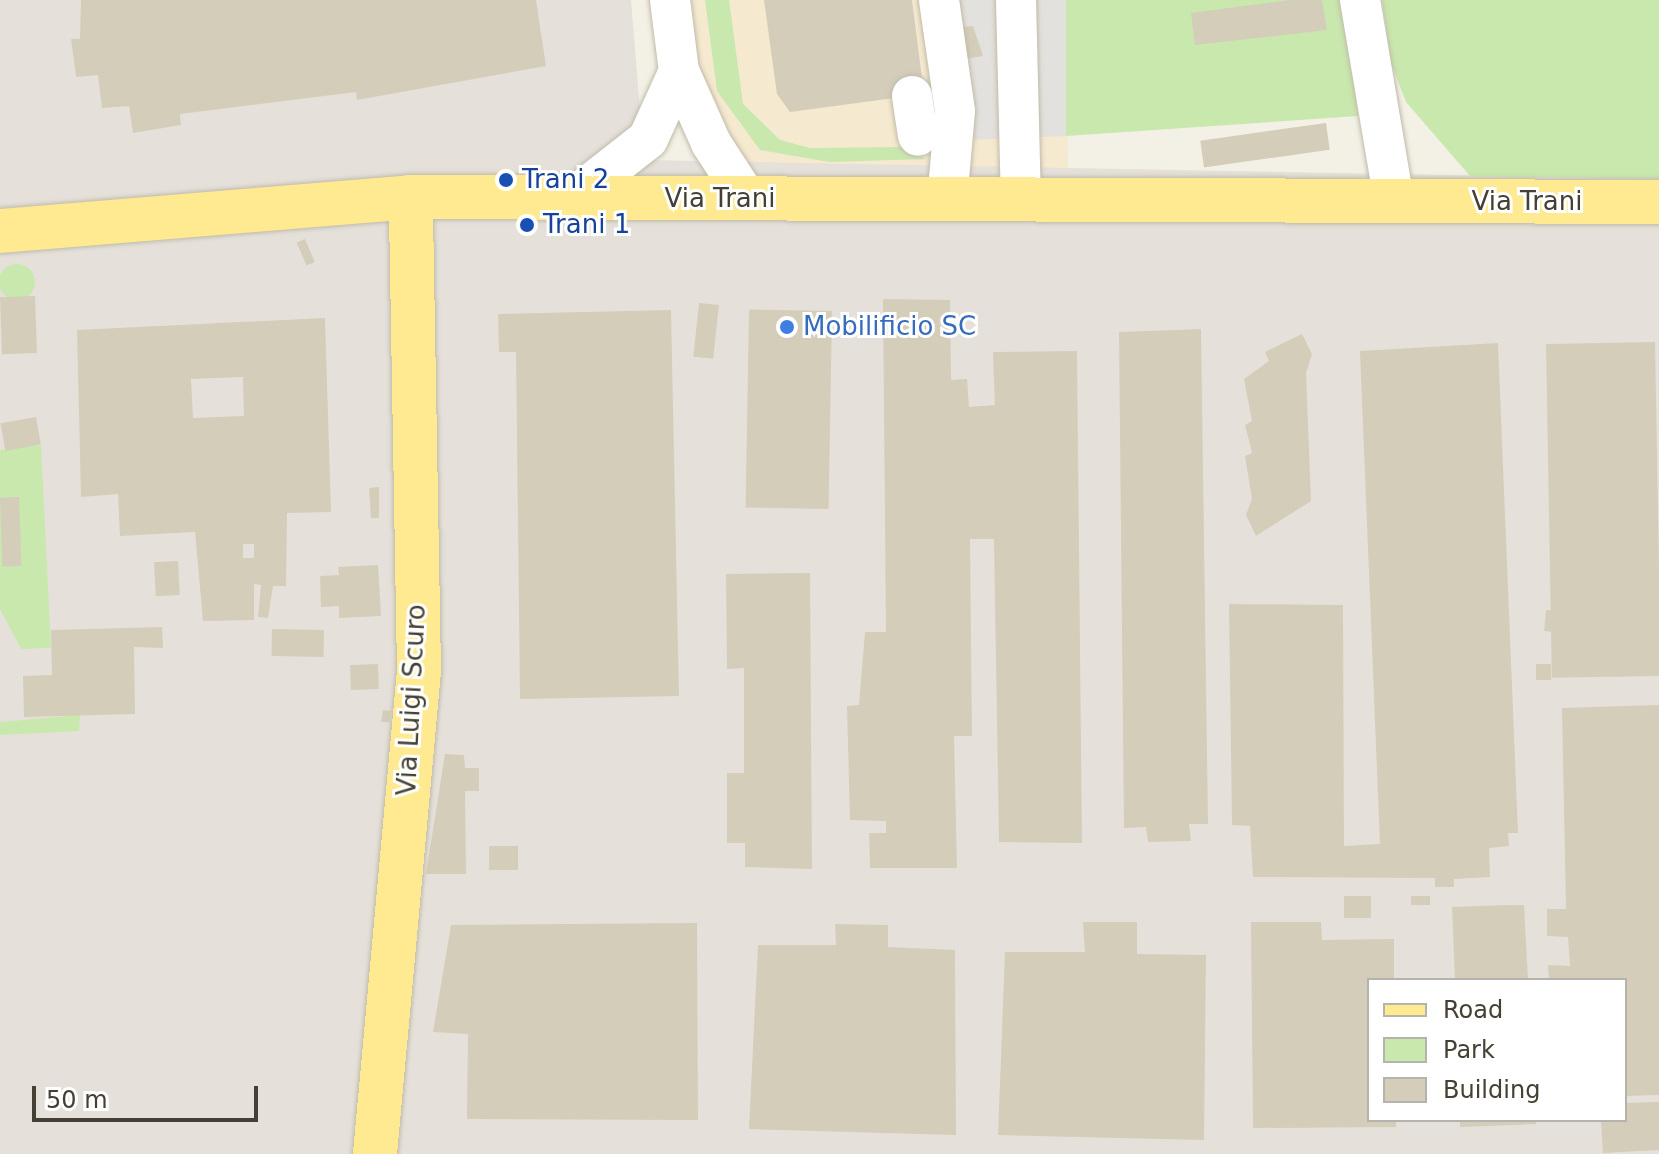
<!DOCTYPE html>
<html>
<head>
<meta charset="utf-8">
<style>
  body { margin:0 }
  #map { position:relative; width:1659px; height:1154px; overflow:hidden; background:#f3f0e5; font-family:"DejaVu Sans",sans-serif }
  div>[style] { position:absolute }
  .commercial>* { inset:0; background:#f5e9cf }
  .industrial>* { inset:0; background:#e5e1da }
  .green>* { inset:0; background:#c8e8ad }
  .round { border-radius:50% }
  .parking>* { inset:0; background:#e3e1dd }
  .building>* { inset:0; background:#d4cdba; transform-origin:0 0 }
  .roads { filter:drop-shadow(0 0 2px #c1bbaa) drop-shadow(0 0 2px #c1bbaa) }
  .minor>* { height:40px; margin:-20px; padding:0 20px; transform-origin:20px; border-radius:20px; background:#fff }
  .major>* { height:44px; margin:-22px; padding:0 22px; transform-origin:22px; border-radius:22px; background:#ffea92 }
  .dots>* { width:22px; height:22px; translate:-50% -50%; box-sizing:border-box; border:4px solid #fff; border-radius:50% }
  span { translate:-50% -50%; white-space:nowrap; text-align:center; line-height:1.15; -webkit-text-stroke:6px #fff; paint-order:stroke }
  .transit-label { font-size:26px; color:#164399 }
  .left { translate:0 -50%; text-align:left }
  .street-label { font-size:26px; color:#454034 }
  .shop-label { font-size:26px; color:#366cbe }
  .legend { position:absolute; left:1367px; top:978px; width:260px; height:144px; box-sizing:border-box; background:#fff; border:2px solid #b5b3ae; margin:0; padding:10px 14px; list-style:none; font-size:24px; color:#454034 }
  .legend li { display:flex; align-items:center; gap:16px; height:40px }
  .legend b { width:40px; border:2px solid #b5b3ae }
  .scale { position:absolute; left:32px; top:1086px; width:226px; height:36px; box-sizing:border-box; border:4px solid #454034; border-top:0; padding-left:10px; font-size:24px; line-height:28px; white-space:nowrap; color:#454034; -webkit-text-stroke:6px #fff; paint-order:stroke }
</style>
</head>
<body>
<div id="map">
  <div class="commercial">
    <div style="clip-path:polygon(688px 0,1066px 0,1068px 173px,750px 163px,721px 131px,697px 86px)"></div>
  </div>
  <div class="industrial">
    <div style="clip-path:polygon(evenodd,0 0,631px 0,644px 160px,1659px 179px,1659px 1154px,0 1154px,0 0,1369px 980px,1625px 980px,1625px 1120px,1369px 1120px,1369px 980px)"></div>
  </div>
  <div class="green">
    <div style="clip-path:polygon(705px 0,729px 0,743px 104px,780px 140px,810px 148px,903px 147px,926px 159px,829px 162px,760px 150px,717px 91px)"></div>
    <div style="clip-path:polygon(1066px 0,1346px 0,1358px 116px,1066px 136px)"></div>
    <div style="clip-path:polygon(1382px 0,1659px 0,1659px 179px,1470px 176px,1406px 102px,1391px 63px)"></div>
    <div class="round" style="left:-1px;top:264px;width:36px;height:36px"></div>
    <div style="clip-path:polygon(41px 445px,51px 648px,21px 649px,0 609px,0 450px)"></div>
    <div style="clip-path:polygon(80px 715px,79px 731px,0 735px,0 722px)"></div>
  </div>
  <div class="parking">
    <div style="clip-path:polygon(951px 0,1066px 0,1066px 136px,970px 140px)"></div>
  </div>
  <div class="building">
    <div style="clip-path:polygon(81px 0,536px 0,546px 66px,357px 100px,356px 92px,180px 114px,181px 125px,133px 133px,129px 106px,102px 108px,98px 75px,76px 77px,71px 39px,80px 39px)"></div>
    <div style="clip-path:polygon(764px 0,912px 0,924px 94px,790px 112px,777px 94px)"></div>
    <div style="clip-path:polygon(1290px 0,1322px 0,1327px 30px,1195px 45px,1191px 13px)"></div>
    <div style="clip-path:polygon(973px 26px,983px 56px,959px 60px,955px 28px)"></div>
    <div style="left:1326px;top:123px;width:27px;height:127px;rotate:82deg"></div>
    <div style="left:305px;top:239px;width:25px;height:9px;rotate:67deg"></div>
    <div style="left:35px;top:296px;width:57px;height:35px;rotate:88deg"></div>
    <div style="clip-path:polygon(883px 299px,950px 300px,951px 380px,967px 379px,969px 407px,995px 405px,993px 352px,1077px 351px,1082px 843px,999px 842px,994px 539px,970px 539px,972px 736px,954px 736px,957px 868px,870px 868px,869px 833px,886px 833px,886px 821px,850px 820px,847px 706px,859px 705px,865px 632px,886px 632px)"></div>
    <div style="left:699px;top:303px;width:20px;height:54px;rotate:6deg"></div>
    <div style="clip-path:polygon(671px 310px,679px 696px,520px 699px,516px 352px,499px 352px,498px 314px)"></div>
    <div style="left:832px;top:311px;width:198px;height:83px;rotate:91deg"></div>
    <div style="clip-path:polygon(evenodd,325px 318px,331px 512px,287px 513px,286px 586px,273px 586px,268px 618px,258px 617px,261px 585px,254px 584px,254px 620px,203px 621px,195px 532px,120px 536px,118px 494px,81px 497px,77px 330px,325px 318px,243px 377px,244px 416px,193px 418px,191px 379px,243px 377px,325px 318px,243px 544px,254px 544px,254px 558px,243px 558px,243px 544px)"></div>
    <div style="clip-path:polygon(1201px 329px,1208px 824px,1189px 824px,1191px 841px,1148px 842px,1146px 827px,1124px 828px,1119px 332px)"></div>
    <div style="clip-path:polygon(1302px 334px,1312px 354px,1306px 373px,1311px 501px,1256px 536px,1246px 515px,1252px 499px,1245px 456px,1252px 453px,1245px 425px,1252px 421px,1244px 379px,1269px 361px,1265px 352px)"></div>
    <div style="left:1655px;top:342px;width:334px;height:109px;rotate:89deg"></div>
    <div style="clip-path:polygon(1498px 343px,1518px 833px,1508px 833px,1509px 846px,1489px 848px,1490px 877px,1454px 879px,1454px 887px,1435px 887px,1435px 878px,1253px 877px,1250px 826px,1232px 825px,1229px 604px,1343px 605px,1344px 846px,1380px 844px,1360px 351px)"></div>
    <div style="left:36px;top:417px;width:28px;height:36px;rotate:80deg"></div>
    <div style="clip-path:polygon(379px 487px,379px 518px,371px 518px,369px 488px)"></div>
    <div style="left:19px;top:497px;width:69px;height:19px;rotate:88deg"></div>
    <div style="left:178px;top:561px;width:34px;height:24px;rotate:87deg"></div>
    <div style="clip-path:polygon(378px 565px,381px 616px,339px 618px,339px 606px,321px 607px,320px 576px,339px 575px,338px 567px)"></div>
    <div style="clip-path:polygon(810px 573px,812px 869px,745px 867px,745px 843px,727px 843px,727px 773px,744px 773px,744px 668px,727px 669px,726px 574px)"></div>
    <div style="left:1546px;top:610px;width:11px;height:21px;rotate:5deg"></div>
    <div style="clip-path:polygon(162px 627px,163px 648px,134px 647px,135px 714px,24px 717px,23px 676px,52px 675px,51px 630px)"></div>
    <div style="left:272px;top:629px;width:52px;height:27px;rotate:1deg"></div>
    <div style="left:378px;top:664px;width:25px;height:28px;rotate:88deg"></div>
    <div style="left:1536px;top:664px;width:15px;height:16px"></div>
    <div style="clip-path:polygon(1659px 705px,1659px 1095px,1625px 1096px,1625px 980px,1549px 980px,1548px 965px,1570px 966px,1568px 937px,1547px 936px,1547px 909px,1566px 909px,1562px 708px)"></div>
    <div style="clip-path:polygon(383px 710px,391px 711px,389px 722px,381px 722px)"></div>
    <div style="clip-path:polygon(445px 754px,464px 755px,465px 768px,479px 768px,479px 791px,465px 791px,466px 874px,426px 874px)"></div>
    <div style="left:489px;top:846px;width:29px;height:24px"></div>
    <div style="left:1344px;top:896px;width:27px;height:22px"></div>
    <div style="left:1411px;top:896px;width:19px;height:9px"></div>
    <div style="clip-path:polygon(1507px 905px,1524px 905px,1528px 980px,1455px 980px,1452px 907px)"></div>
    <div style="clip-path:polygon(1083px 922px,1137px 922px,1137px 954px,1206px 955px,1204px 1140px,998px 1135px,1005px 952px,1085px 952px)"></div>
    <div style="clip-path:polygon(1251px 922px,1321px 922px,1322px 940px,1394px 939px,1394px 980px,1369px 980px,1369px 1120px,1396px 1120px,1396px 1127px,1253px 1128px)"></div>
    <div style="clip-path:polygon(697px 923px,698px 1120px,467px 1119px,468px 1034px,433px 1032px,451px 925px)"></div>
    <div style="clip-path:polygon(835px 924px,888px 925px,888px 947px,955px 950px,956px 1135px,749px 1129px,758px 945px,836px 945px)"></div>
    <div style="clip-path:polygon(1659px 1102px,1659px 1150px,1603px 1153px,1601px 1120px,1625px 1120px,1625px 1103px)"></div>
    <div style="clip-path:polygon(1460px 1120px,1536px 1120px,1536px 1124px,1460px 1127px)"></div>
  </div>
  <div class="roads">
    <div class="minor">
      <div style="left:670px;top:0;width:72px;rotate:82.8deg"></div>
      <div style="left:679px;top:71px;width:79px;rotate:66deg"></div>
      <div style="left:711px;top:143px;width:64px;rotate:57.1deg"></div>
      <div style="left:939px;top:0;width:112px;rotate:81.8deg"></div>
      <div style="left:955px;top:111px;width:89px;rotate:95.1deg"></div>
      <div style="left:1016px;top:0;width:200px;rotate:88.6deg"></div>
      <div style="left:1360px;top:0;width:205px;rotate:80.4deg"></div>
      <div style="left:912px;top:96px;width:40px;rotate:81.5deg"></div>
      <div style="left:569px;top:201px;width:100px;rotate:-38.1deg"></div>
      <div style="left:648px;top:139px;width:75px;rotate:-65.5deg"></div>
    </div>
    <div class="major">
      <div style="left:0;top:231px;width:412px;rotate:-4.7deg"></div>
      <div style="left:411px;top:197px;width:1248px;rotate:0.23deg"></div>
      <div style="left:375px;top:1154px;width:485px;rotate:-84.8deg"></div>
      <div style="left:419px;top:671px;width:474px;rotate:-91deg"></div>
    </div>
  </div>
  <div class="dots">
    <div style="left:506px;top:180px;background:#1a4fb4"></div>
    <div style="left:527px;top:225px;background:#1a4fb4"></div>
    <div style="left:787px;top:327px;background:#3f7fe0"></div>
  </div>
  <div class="transit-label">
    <span class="left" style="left:522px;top:180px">Trani 2</span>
    <span class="left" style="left:543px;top:225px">Trani 1</span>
  </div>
  <div class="street-label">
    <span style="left:720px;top:199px">Via Trani</span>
    <span style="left:1527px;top:202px">Via Trani</span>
    <span style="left:412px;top:700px;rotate:-87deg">Via Luigi Scuro</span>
  </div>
  <div class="shop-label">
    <span class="left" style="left:803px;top:327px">Mobilificio SC</span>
  </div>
  <ul class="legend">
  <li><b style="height:10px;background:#ffea92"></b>Road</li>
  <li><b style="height:22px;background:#c8e8ad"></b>Park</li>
  <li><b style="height:22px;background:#d4cdba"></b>Building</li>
  </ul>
  <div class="scale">50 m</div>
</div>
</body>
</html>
